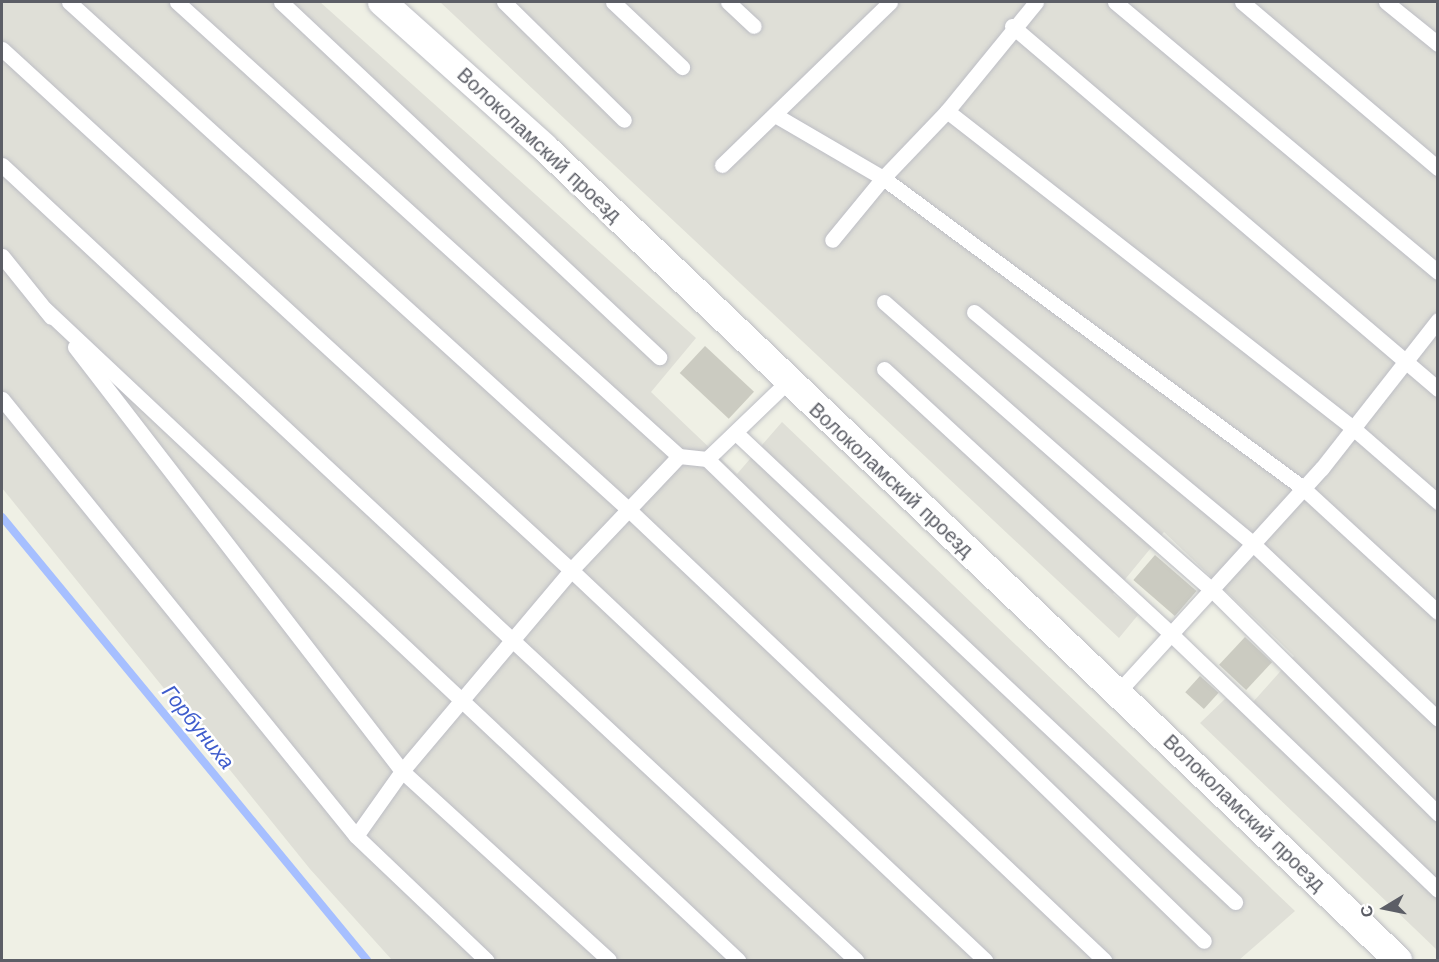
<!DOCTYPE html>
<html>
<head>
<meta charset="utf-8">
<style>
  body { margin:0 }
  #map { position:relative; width:1439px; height:962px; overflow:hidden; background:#eff0e5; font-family:"Work Sans",sans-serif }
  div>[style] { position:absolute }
  .industrial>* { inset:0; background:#dfdfd7 }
  .stream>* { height:8px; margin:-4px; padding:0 4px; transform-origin:4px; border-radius:4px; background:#a6bfff }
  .building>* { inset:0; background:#cbcbc1; transform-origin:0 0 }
  .roads { filter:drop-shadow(0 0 2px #bcbdc4) drop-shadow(0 0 2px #bcbdc4) }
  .service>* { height:15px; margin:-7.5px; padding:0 7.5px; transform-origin:7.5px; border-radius:7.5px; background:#fff }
  .minor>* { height:28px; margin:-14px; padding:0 14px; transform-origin:14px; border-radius:14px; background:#fff }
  span { translate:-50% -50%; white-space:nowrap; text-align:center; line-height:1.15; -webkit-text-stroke:5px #fff; paint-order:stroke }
  .street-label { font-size:20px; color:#5c5e66 }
  .water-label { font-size:21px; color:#3e5ccc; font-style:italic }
  .frame { position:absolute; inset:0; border:3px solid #5c5e66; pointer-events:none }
  .north { position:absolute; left:1355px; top:878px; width:60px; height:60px; -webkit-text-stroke:4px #fff; paint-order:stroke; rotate:260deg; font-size:16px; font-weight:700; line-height:24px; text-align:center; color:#5c5e66 }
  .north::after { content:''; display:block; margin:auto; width:21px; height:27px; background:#5c5e66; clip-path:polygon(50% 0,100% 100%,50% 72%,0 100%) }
</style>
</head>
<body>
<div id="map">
  <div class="industrial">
    <div style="clip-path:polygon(2px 2px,320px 2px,696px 338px,651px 392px,737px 474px,782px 422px,1295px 911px,1239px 960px,392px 960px,310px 869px,2px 488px)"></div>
    <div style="clip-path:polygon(440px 2px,1437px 2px,1437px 950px,1200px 723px,1226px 698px,1244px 712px,1294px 656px,1164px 532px,1113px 594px,1138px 615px,1119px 638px)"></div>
  </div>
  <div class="stream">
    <div style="left:2px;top:517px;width:574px;rotate:50.51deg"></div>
  </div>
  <div class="building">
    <div style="left:705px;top:346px;width:67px;height:37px;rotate:43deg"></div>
    <div style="left:1155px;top:555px;width:55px;height:33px;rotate:41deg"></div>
    <div style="left:1245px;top:637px;width:37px;height:38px;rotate:43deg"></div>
    <div style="left:1200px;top:676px;width:25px;height:22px;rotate:42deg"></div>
  </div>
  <div class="roads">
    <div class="service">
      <div style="left:69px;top:2px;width:755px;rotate:42.21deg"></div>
      <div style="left:628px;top:509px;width:656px;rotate:43.46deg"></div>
      <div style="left:177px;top:2px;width:677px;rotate:42.13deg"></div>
      <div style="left:281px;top:2px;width:519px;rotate:43.2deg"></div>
      <div style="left:504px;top:2px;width:168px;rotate:44.5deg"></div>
      <div style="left:613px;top:2px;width:95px;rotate:43.3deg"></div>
      <div style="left:728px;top:2px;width:35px;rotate:43deg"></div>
      <div style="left:1036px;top:2px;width:141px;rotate:129.2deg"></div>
      <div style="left:947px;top:111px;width:93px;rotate:133.7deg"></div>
      <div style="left:883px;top:178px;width:522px;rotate:36.43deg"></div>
      <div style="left:1303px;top:488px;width:183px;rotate:42.6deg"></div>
      <div style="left:1115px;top:2px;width:421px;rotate:39.9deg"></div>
      <div style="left:1242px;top:2px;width:257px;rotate:40.3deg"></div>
      <div style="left:1386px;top:2px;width:67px;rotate:38.9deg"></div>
      <div style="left:1012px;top:26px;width:560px;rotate:40.43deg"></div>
      <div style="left:2px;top:49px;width:771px;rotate:42.48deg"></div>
      <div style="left:571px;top:570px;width:569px;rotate:43.29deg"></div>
      <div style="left:947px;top:111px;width:515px;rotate:37.98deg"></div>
      <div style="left:1353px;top:428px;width:113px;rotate:41deg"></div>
      <div style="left:775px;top:115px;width:125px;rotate:30.3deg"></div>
      <div style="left:883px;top:178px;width:80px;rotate:129.4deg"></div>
      <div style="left:2px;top:165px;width:1167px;rotate:42.95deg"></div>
      <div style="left:722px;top:165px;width:234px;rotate:-44.1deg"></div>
      <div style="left:2px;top:256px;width:78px;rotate:51.2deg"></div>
      <div style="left:884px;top:302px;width:434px;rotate:41.3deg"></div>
      <div style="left:1210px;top:588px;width:321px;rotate:44.7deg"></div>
      <div style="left:45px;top:309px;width:951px;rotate:43.21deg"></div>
      <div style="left:974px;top:312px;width:361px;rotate:39.7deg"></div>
      <div style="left:1252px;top:543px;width:256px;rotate:43.4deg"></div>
      <div style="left:75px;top:347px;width:535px;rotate:52.36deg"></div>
      <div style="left:402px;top:771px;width:280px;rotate:42.4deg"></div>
      <div style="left:884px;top:369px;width:389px;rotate:42.7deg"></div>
      <div style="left:1170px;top:633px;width:371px;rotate:43.8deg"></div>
      <div style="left:2px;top:399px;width:562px;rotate:50.99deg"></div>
      <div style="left:356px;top:836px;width:180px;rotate:43.6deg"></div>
      <div style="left:736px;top:433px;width:685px;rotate:43.22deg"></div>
      <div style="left:707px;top:459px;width:692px;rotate:44.12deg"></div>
      <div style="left:1118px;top:692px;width:303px;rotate:-47.7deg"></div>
      <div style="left:1322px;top:468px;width:188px;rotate:-51.9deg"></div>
      <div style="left:356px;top:836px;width:80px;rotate:-54.7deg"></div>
      <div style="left:402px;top:771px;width:263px;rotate:-49.9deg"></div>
      <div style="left:571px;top:570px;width:157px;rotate:-46.5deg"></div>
      <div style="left:679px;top:456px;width:28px;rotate:6deg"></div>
      <div style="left:707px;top:459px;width:111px;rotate:-43.9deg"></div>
    </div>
    <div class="minor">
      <div style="left:382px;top:2px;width:217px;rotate:41.8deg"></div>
      <div style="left:544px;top:147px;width:1179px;rotate:43.59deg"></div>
    </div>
  </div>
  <div class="street-label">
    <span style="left:539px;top:145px;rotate:43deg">Волоколамский проезд</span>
    <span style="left:891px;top:480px;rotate:43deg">Волоколамский проезд</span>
    <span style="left:1244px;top:813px;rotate:44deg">Волоколамский проезд</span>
  </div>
  <div class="water-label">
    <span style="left:198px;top:727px;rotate:51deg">Горбуниха</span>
  </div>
  <div class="frame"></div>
  <div class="north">С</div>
</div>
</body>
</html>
